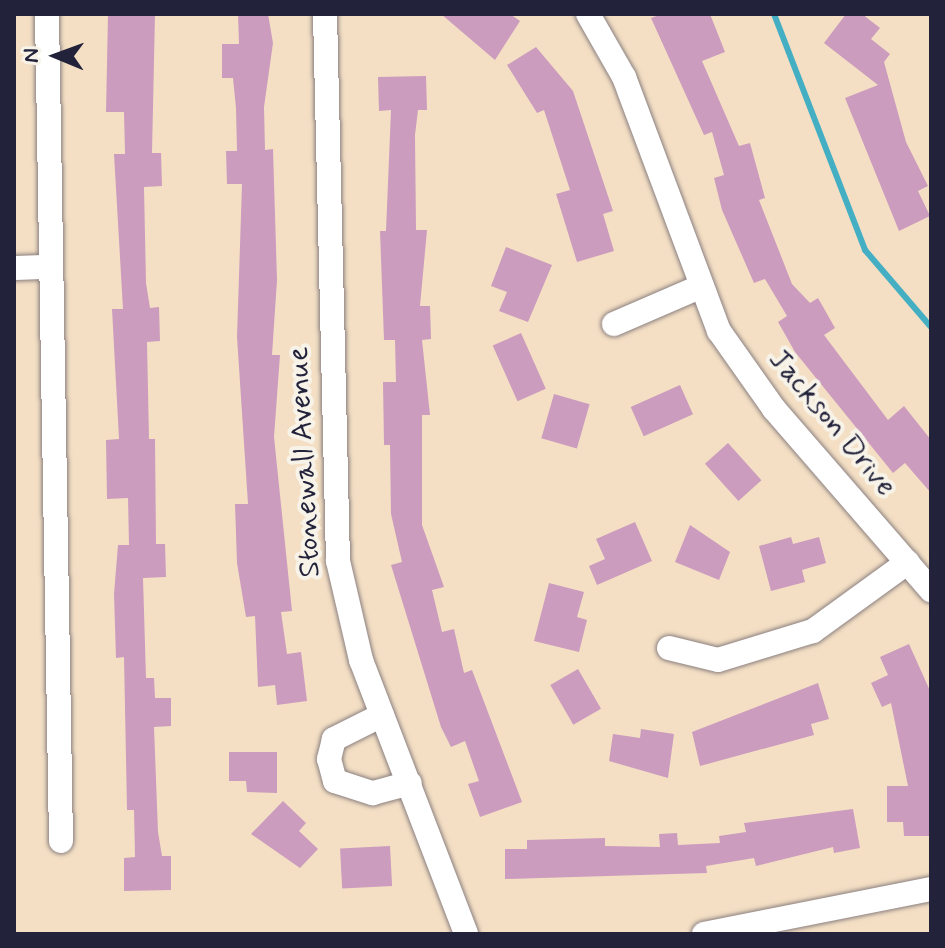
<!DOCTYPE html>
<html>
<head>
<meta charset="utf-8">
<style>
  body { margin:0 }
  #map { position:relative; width:945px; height:948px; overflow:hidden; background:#f4dfc4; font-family:Mynerve,sans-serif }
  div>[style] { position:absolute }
  .stream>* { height:6px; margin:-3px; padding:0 3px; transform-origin:3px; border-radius:3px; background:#44aec3 }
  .building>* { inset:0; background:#cb9cbe; transform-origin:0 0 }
  .roads { filter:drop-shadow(0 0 2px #8b8080) drop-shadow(0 0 2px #8b8080) }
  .minor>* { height:24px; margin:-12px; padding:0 12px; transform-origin:12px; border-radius:12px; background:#fff }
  span { translate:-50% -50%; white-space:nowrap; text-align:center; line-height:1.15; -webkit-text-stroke:8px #f7f3e8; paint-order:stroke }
  .street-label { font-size:30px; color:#22223b }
  .frame { position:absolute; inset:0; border:16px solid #22223b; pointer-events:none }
  .north { position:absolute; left:16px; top:16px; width:80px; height:80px; -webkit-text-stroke:6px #f7f3e8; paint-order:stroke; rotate:271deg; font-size:22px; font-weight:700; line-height:32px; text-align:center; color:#22223b }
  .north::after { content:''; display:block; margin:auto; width:28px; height:36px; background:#22223b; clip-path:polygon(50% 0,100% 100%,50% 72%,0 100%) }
</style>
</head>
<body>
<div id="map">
  <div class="stream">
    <div style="left:774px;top:14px;width:253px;rotate:68.9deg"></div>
    <div style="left:865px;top:250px;width:101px;rotate:49.4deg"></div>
  </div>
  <div class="building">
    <div style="clip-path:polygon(108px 14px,155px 14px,152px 153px,161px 153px,162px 186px,144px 187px,146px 283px,150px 308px,159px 307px,160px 341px,147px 342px,149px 439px,155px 439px,156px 544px,165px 544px,166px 577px,143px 578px,146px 678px,154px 678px,155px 698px,171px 698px,171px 726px,154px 727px,158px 832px,162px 856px,171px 856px,171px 890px,124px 891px,124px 858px,135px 857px,134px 810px,127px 810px,124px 657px,116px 658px,114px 594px,118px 545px,129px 545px,128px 498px,107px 499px,106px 440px,119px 439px,112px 309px,123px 309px,114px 154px,125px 154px,124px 112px,106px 112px)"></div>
    <div style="clip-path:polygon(238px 14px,268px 14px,273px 43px,264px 107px,265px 150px,273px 149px,277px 280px,272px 355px,280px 355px,274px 437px,292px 611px,281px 612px,287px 654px,301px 652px,307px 701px,277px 705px,275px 685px,258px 687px,255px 616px,246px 617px,237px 563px,235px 504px,248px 504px,237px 337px,242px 184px,227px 184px,226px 151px,237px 151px,236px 108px,233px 78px,222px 78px,222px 44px,239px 44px)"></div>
    <div style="clip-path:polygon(441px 14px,510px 14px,520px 21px,495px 60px)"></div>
    <div style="clip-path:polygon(662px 14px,710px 14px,725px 52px,702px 61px,739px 146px,750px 143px,765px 198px,759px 200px,792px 284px,810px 303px,818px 298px,835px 328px,824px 335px,888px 420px,904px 406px,931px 440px,931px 493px,905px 463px,893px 473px,795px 352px,778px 322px,787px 316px,765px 279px,754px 283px,722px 210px,714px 178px,724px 175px,712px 132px,704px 135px,651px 18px)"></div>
    <div style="clip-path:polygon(846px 14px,862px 14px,880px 28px,871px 39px,890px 54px,884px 62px,906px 142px,928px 186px,918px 191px,930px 216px,899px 231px,845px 98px,878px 85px,824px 43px)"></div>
    <div style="clip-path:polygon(536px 47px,573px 91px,613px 211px,603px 214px,614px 251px,577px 262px,556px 194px,570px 190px,544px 110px,537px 113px,507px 65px)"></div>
    <div style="clip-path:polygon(426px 76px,427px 110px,418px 110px,415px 135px,416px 230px,427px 230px,420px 306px,430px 306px,431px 339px,422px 340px,430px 415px,422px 415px,422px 525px,444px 587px,432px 590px,442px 632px,454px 629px,464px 673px,472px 670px,522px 802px,480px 817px,468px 784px,479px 781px,465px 741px,451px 747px,441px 727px,391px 565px,402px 562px,391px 514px,390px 445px,384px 445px,383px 382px,396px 382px,395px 340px,384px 340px,380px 231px,386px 231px,391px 110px,379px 111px,378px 77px)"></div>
    <div style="clip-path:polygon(506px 247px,552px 265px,528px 322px,499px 311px,507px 292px,491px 286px)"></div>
    <div style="left:521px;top:333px;width:61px;height:31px;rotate:66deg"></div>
    <div style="left:680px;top:385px;width:32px;height:54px;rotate:66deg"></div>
    <div style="left:554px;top:394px;width:37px;height:46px;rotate:16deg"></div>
    <div style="left:728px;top:443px;width:50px;height:31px;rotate:48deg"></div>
    <div style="clip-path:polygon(635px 522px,652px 561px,597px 585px,589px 566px,605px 559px,596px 539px)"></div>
    <div style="clip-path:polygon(690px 525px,730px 552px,719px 580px,675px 562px)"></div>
    <div style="clip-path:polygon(791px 537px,793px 544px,819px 537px,826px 563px,802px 570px,805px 582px,771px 591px,759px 546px)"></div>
    <div style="clip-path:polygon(549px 583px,584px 592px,577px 617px,587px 620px,579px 652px,534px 641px)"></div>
    <div style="clip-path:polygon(909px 644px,931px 693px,931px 836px,904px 836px,903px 822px,887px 822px,887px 786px,908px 786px,891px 703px,882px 707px,871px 683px,888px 675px,880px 657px)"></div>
    <div style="left:578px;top:669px;width:46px;height:32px;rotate:60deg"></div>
    <div style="clip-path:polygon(818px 683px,829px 719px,811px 724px,814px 735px,700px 766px,692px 732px)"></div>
    <div style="clip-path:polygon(641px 729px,674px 734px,668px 778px,609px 761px,613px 734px,640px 738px)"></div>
    <div style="clip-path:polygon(229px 752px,277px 752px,277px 793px,247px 792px,246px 781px,229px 781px)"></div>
    <div style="clip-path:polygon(283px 801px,306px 823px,299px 831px,318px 849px,300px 868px,251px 834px)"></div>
    <div style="clip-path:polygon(853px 809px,860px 848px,834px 853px,833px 847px,756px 866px,754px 858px,706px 866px,707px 873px,505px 879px,505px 849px,527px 849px,527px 840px,605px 838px,605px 846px,660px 847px,659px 834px,677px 833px,678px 845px,720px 843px,719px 836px,746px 832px,744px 823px)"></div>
    <div style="left:390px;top:846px;width:40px;height:50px;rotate:87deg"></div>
  </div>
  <div class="roads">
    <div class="minor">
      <div style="left:47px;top:14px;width:827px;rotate:89.03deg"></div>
      <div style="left:325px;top:14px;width:547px;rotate:88.64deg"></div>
      <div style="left:338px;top:561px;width:102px;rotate:76.9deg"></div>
      <div style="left:361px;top:660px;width:293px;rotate:69deg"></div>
      <div style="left:588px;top:14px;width:73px;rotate:60.3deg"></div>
      <div style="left:624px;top:77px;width:271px;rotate:69.5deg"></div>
      <div style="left:719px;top:331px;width:95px;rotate:54.8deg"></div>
      <div style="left:774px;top:409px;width:240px;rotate:49.1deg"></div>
      <div style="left:14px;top:268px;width:37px;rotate:-2deg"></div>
      <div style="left:614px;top:324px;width:90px;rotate:-23.4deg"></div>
      <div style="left:669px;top:648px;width:50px;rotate:13.8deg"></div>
      <div style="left:718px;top:660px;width:99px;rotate:-17deg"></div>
      <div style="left:813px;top:631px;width:117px;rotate:-36deg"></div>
      <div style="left:382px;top:715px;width:54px;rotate:153.4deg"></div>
      <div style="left:334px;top:739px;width:21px;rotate:104deg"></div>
      <div style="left:329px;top:759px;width:23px;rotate:75deg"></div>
      <div style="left:335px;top:781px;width:40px;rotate:18deg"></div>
      <div style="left:373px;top:793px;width:38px;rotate:-15deg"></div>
      <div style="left:704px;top:934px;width:231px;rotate:-11.2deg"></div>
    </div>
  </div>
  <div class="street-label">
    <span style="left:832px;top:423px;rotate:50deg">Jackson Drive</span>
    <span style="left:305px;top:462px;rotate:-93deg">Stonewall Avenue</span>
  </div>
  <div class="frame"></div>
  <div class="north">N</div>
</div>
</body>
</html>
